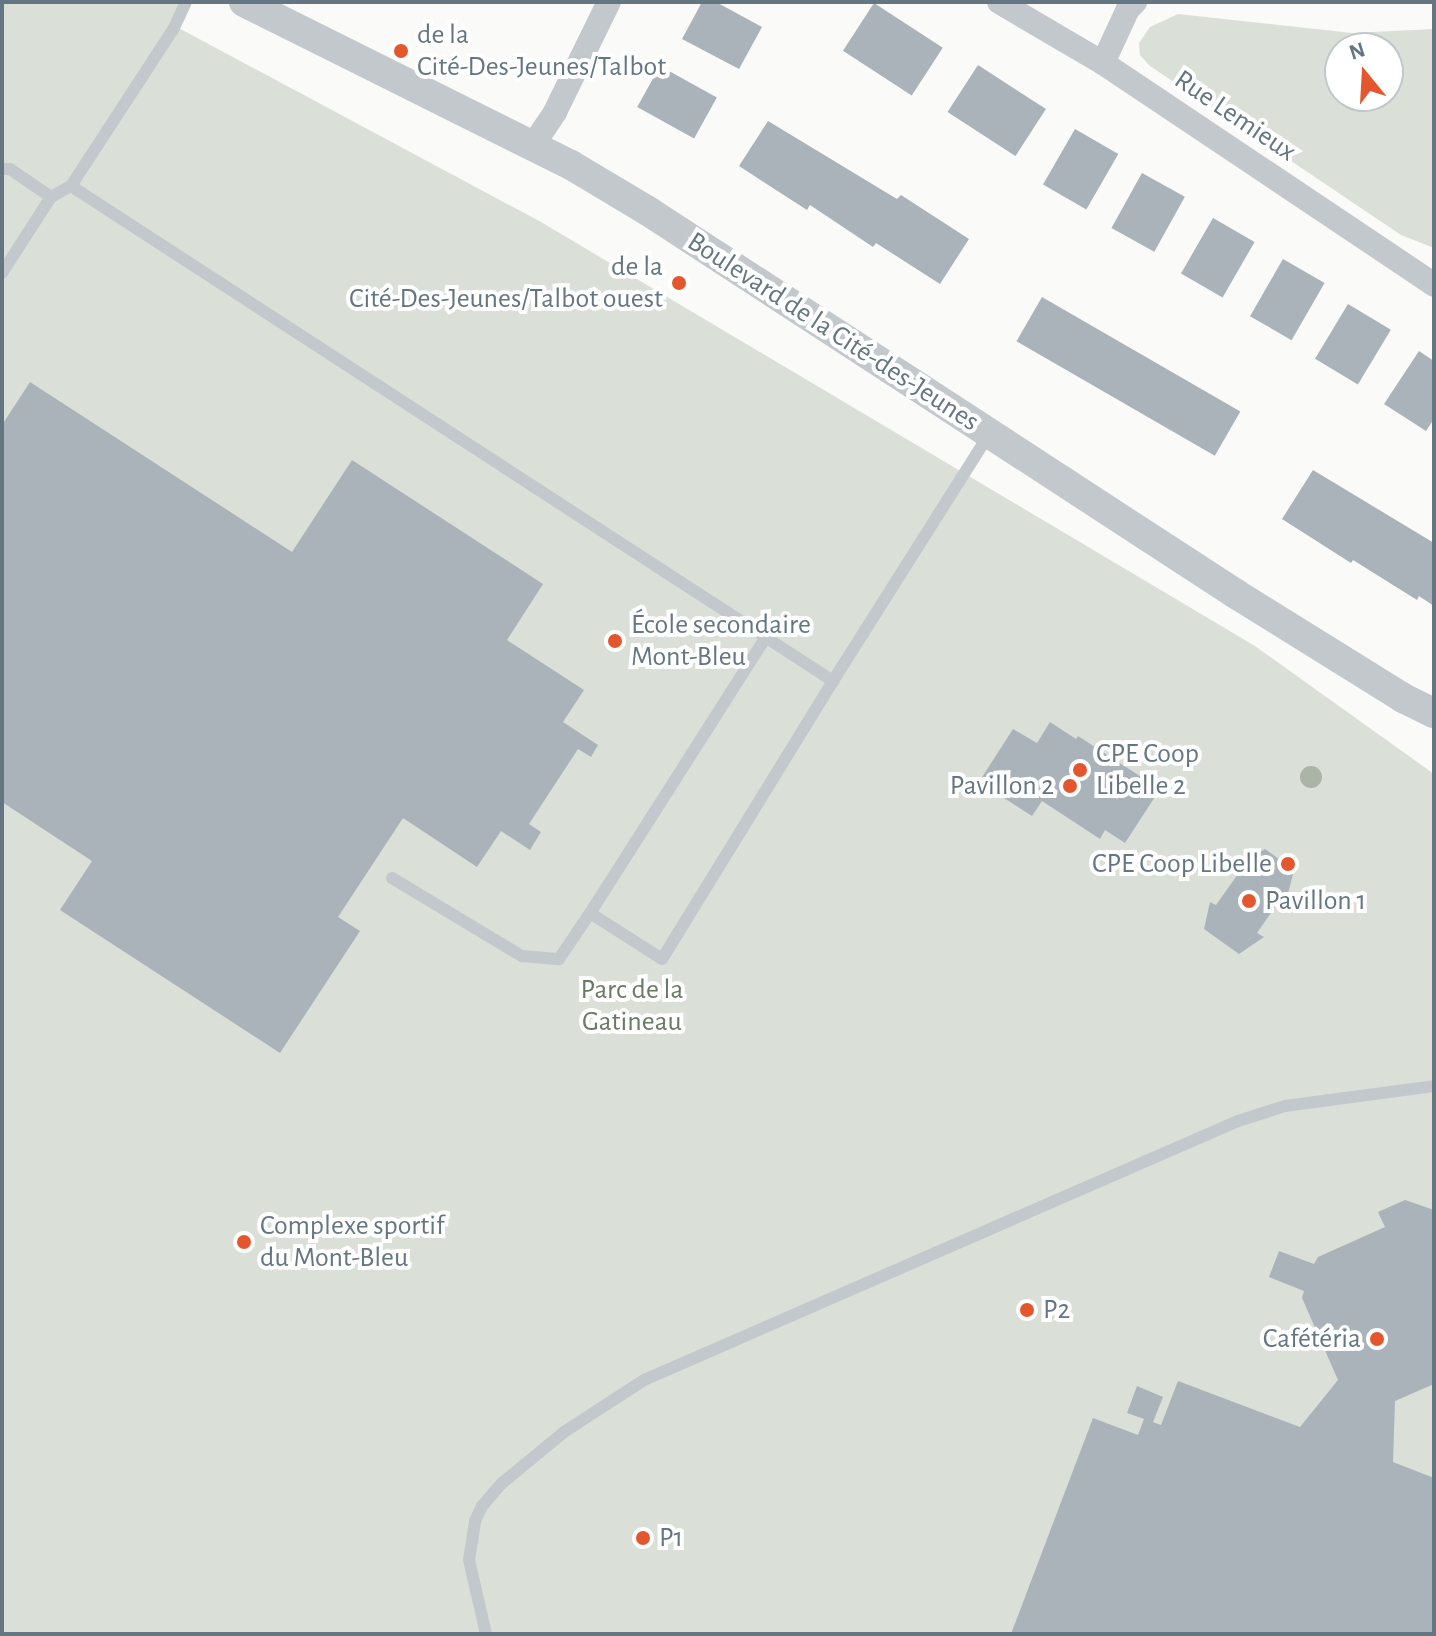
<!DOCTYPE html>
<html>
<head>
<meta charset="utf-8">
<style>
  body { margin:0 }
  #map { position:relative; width:1436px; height:1636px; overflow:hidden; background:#fafaf8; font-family:"Alegreya Sans",sans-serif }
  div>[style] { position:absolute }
  .green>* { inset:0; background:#dadfd7 }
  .building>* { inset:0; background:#aab3b9; transform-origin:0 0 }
  .service>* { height:12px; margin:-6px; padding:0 6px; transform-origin:6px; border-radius:6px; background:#c3c8cc }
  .minor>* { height:24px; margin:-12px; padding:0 12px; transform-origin:12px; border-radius:12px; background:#c3c8cc }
  .tertiary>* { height:30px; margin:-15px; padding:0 15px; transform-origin:15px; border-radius:15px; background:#c3c8cc }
  .trees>* { width:22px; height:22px; margin:-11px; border-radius:50%; background:#aab4a7 }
  .dots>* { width:22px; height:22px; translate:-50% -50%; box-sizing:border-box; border:4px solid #fff; border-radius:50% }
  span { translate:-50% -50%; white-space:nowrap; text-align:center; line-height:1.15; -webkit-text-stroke:8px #fff; paint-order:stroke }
  .poi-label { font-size:28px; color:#657683 }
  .left { translate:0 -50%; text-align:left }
  .right { translate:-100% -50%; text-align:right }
  .street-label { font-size:28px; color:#657683 }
  .park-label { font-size:28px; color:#687a64 }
  .frame { position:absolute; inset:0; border:4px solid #657683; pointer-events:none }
  .north { position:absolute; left:1324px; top:32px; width:80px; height:80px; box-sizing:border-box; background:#fff; border:2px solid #c1c8cd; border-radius:50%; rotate:342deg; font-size:22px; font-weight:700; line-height:32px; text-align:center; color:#657683 }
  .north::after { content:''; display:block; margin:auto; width:28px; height:36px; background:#e4572e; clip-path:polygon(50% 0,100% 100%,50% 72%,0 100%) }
</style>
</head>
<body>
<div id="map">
  <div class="green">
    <div style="clip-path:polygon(2px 2px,186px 2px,175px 26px,541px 222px,1255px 646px,1434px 774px,1434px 1634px,2px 1634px)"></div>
    <div style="clip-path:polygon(evenodd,1178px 14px,1352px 33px,1434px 29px,1434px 248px,1401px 235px,1150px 66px,1140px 55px,1139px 43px,1150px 27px,1178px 14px,1388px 48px,1388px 96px,1340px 96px,1340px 48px,1388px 48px)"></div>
  </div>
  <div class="building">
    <div style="clip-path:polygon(702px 2px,716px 2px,762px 27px,739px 69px,682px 39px)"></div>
    <div style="left:874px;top:3px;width:82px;height:57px;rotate:33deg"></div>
    <div style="left:978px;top:65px;width:81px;height:56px;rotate:33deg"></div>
    <div style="left:660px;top:66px;width:65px;height:47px;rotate:29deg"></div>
    <div style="clip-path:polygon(768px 121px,897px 199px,901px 195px,969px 239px,940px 284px,876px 243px,873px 247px,810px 205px,807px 210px,739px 166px)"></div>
    <div style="left:1075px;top:129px;width:50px;height:64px;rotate:30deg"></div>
    <div style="left:1142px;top:173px;width:49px;height:63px;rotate:29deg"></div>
    <div style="left:1213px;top:218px;width:48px;height:64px;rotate:30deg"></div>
    <div style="left:1283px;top:259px;width:48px;height:66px;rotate:30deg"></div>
    <div style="left:1042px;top:297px;width:229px;height:51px;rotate:30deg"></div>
    <div style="left:1348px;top:304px;width:50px;height:64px;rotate:31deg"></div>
    <div style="clip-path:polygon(1419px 351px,1434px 361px,1434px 419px,1426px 431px,1384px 404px)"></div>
    <div style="clip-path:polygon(30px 382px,292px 552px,352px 460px,543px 584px,507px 640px,584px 690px,563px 722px,598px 745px,591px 757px,578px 749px,529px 824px,541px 832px,530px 850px,501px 831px,477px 867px,403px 818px,338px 917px,360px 931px,280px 1053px,60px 910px,92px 861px,2px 802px,2px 425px)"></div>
    <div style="clip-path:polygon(1313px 470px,1434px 543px,1434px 606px,1419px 596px,1417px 600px,1353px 560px,1351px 563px,1282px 519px)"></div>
    <div style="clip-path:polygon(1050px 722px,1076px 739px,1078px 736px,1160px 789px,1125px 843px,1105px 830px,1100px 839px,1042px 801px,1032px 816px,979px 782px,1013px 729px,1037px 743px)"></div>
    <div style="clip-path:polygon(1265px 849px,1294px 870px,1285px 905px,1279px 901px,1257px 933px,1264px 937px,1239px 954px,1204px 929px,1210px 902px,1216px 905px,1238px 874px,1232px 870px)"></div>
    <div style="clip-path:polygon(1405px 1200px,1434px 1210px,1434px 1384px,1395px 1401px,1393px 1462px,1434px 1478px,1434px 1634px,1011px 1634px,1093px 1418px,1138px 1435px,1144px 1419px,1127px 1413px,1137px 1386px,1163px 1397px,1153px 1422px,1161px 1425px,1178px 1381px,1300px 1427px,1338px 1380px,1302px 1298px,1304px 1291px,1269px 1277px,1279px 1251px,1314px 1264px,1318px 1257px,1385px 1227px,1378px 1212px)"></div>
  </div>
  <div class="service">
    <div style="left:186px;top:2px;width:29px;rotate:115deg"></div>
    <div style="left:174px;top:28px;width:189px;rotate:123.1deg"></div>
    <div style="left:71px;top:186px;width:909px;rotate:33.01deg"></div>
    <div style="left:833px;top:681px;width:292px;rotate:-57.7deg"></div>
    <div style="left:2px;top:169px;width:8px"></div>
    <div style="left:10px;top:169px;width:50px;rotate:34.3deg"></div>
    <div style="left:2px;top:273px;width:90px;rotate:-57.2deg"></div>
    <div style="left:51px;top:197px;width:23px;rotate:-29deg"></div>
    <div style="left:766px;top:637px;width:327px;rotate:122.5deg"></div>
    <div style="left:590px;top:913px;width:85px;rotate:32.6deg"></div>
    <div style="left:662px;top:959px;width:326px;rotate:-58.4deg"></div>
    <div style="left:392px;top:878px;width:152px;rotate:31deg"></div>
    <div style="left:522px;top:956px;width:37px;rotate:5deg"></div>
    <div style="left:559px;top:959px;width:55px;rotate:-56deg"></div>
    <div style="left:486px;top:1634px;width:76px;rotate:-102.9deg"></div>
    <div style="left:469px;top:1560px;width:39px;rotate:-81deg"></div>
    <div style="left:475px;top:1521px;width:17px;rotate:-65deg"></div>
    <div style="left:482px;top:1506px;width:29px;rotate:-49deg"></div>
    <div style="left:501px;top:1484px;width:82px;rotate:-39.5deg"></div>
    <div style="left:564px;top:1432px;width:95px;rotate:-33deg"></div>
    <div style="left:644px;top:1380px;width:648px;rotate:-23.56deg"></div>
    <div style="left:1238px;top:1121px;width:49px;rotate:-17.7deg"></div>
    <div style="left:1285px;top:1106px;width:150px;rotate:-7.6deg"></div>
  </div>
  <div class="minor">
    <div style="left:999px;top:2px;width:121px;rotate:30.4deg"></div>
    <div style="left:1103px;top:63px;width:399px;rotate:33.8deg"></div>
    <div style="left:1103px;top:63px;width:60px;rotate:-65.2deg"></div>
    <div style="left:1128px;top:9px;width:10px;rotate:-45deg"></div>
    <div style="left:533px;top:145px;width:40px;rotate:-56deg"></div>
    <div style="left:555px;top:112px;width:123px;rotate:-63.9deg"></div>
  </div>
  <div class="tertiary">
    <div style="left:244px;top:2px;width:365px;rotate:26.5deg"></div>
    <div style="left:571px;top:165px;width:90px;rotate:30.9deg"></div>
    <div style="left:648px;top:211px;width:702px;rotate:33.08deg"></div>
    <div style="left:1236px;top:594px;width:197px;rotate:31.9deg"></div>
    <div style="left:1403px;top:698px;width:34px;rotate:26deg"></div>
  </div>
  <div class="trees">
    <div style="left:1311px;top:777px"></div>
  </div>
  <div class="dots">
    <div style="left:401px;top:51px;background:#e4572e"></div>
    <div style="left:679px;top:283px;background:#e4572e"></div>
    <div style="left:615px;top:641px;background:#e4572e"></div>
    <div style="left:1080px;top:770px;background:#e4572e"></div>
    <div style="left:1070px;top:786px;background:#e4572e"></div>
    <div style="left:1288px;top:864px;background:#e4572e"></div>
    <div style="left:1249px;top:901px;background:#e4572e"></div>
    <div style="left:244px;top:1242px;background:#e4572e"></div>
    <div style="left:1027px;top:1310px;background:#e4572e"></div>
    <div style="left:1377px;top:1339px;background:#e4572e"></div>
    <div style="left:643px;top:1538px;background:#e4572e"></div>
  </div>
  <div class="poi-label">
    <span class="left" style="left:417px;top:51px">de la<br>Cité-Des-Jeunes/Talbot</span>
    <span class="right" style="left:663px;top:283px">de la<br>Cité-Des-Jeunes/Talbot ouest</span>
    <span class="left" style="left:631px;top:641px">École secondaire<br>Mont-Bleu</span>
    <span class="left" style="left:1096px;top:770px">CPE Coop<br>Libelle 2</span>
    <span class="right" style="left:1054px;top:786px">Pavillon 2</span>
    <span class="right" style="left:1272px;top:864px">CPE Coop Libelle</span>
    <span class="left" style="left:1265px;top:901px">Pavillon 1</span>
    <span class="left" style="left:260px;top:1242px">Complexe sportif<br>du Mont-Bleu</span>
    <span class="left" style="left:1043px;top:1310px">P2</span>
    <span class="right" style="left:1361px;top:1339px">Cafétéria</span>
    <span class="left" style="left:659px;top:1538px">P1</span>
  </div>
  <div class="street-label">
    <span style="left:1235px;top:116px;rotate:34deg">Rue Lemieux</span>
    <span style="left:833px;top:332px;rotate:33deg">Boulevard de la Cité-des-Jeunes</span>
  </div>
  <div class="park-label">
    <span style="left:632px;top:1006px">Parc de la<br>Gatineau</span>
  </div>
  <div class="frame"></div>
  <div class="north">N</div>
</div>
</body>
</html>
